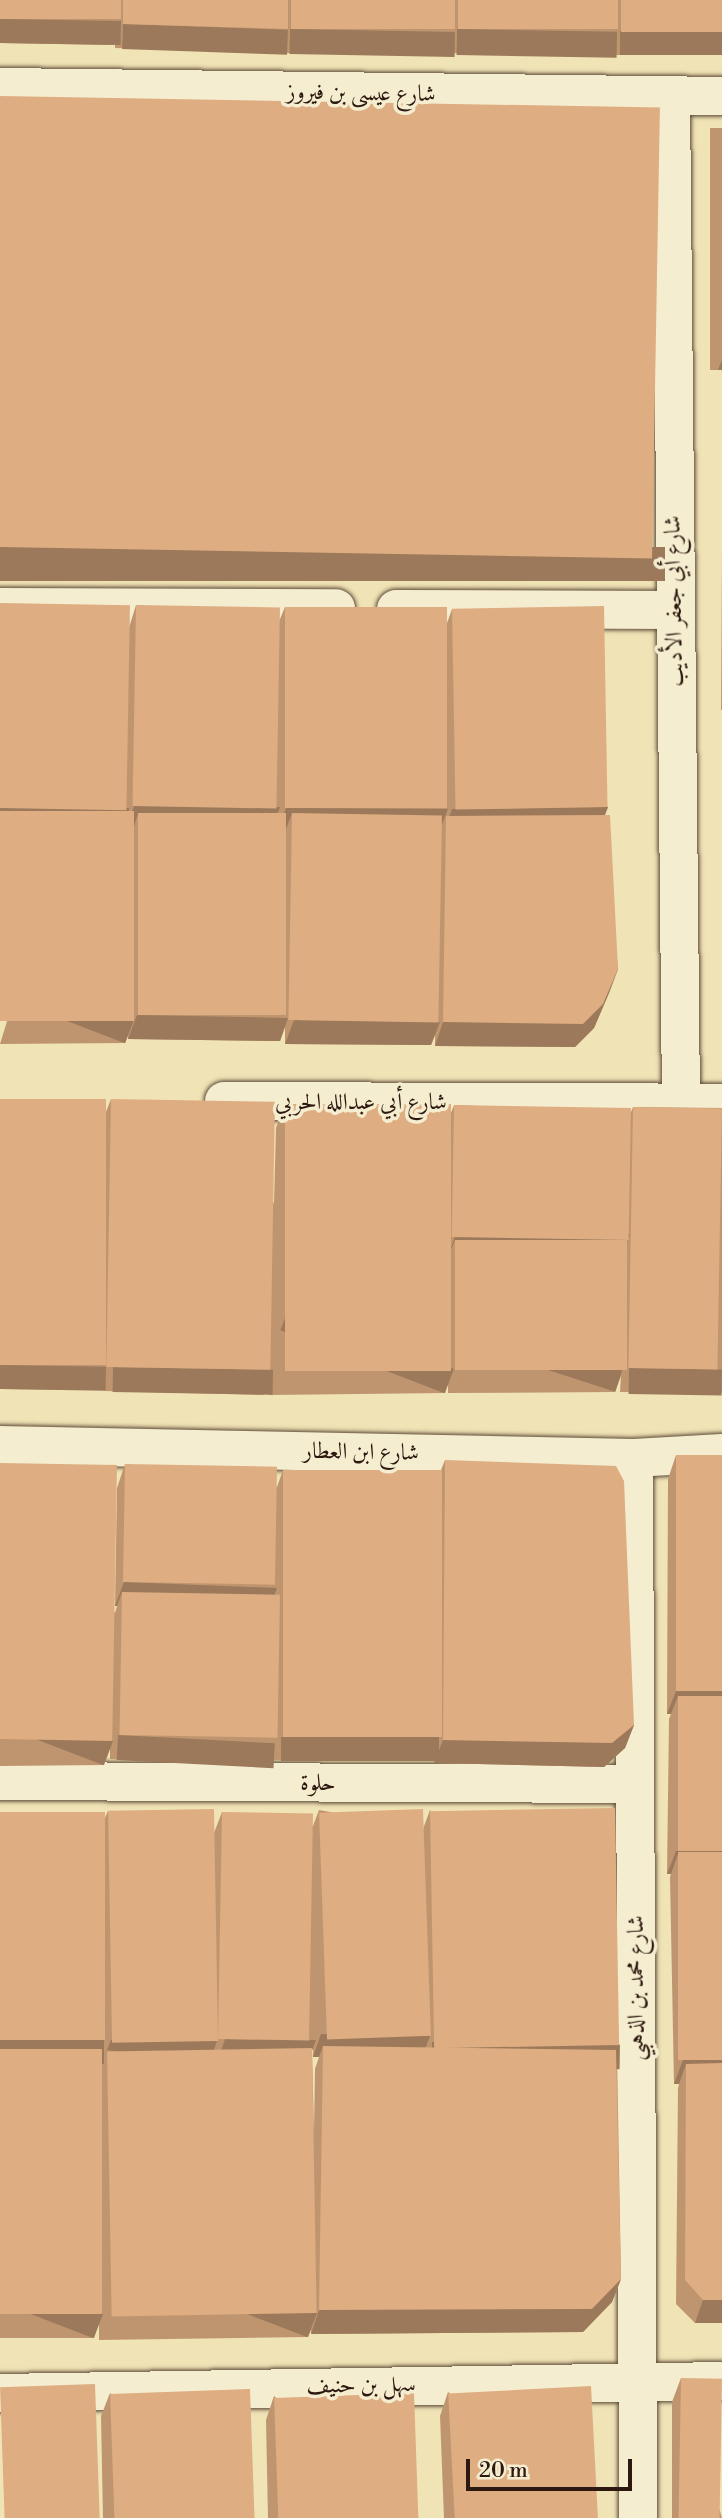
<!DOCTYPE html>
<html>
<head>
<meta charset="utf-8">
<style>
  body { margin:0 }
  #map { position:relative; width:722px; height:2518px; overflow:hidden; background:#f0e3b5; font-family:"Libre Bodoni",Amiri,serif }
  div>[style] { position:absolute }
  .roads { filter:drop-shadow(0 0 2px #5d4b39) drop-shadow(0 0 2px #5d4b39) }
  .minor>* { height:38px; margin:-19px; padding:0 19px; transform-origin:19px; border-radius:19px; background:#f5edcf }
  .wall>* { inset:0; background:#bf956f; transform-origin:0 0 }
  .shaded-wall>* { inset:0; background:#9b795a; transform-origin:0 0 }
  .building>* { inset:0; background:#dead81; transform-origin:0 0 }
  span { translate:-50% -50%; white-space:nowrap; text-align:center; line-height:1.15; -webkit-text-stroke:7px #f5edcf; paint-order:stroke }
  .street-label { font-size:23px; color:#2c1810 }
  .scale { position:absolute; left:466px; top:2459px; width:166px; height:32px; box-sizing:border-box; border:4px solid #2c1810; border-top:0; padding-left:9px; font-size:21px; line-height:24px; white-space:nowrap; color:#2c1810; -webkit-text-stroke:5px #f5edcf; paint-order:stroke }
</style>
</head>
<body>
<div id="map">
  <div class="roads">
    <div class="minor">
      <div style="left:0;top:87px;width:722px;rotate:0.71deg"></div>
      <div style="left:671px;top:98px;width:1006px;rotate:89.43deg"></div>
      <div style="left:0;top:607px;width:336px;rotate:0.2deg"></div>
      <div style="left:396px;top:609px;width:278px;rotate:0.2deg"></div>
      <div style="left:224px;top:1101px;width:498px;rotate:0.2deg"></div>
      <div style="left:0;top:1445px;width:634px;rotate:1.17deg"></div>
      <div style="left:634px;top:1458px;width:88px;rotate:-3.3deg"></div>
      <div style="left:634px;top:1458px;width:1060px;rotate:89.78deg"></div>
      <div style="left:0;top:1781px;width:635px;rotate:0.27deg"></div>
      <div style="left:0;top:2393px;width:722px;rotate:-0.95deg"></div>
    </div>
  </div>
  <div class="wall">
    <div style="clip-path:polygon(0 0,722px 0,722px 55px,612px 55px,612px 47px,609px 56px,448px 53px,448px 49px,446px 56px,282px 53px,282px 45px,279px 53px,115px 48px,115px 39px,112px 45px,0 43px)"></div>
    <div style="left:722px;top:128px;width:242px;height:12px;rotate:90deg"></div>
    <div style="clip-path:polygon(722px 552px,722px 710px,721px 710px)"></div>
    <div style="clip-path:polygon(136px 605px,280px 619px,285px 607px,447px 623px,452px 609px,608px 807px,604px 816px,618px 969px,609px 993px,594px 1028px,575px 1047px,435px 1046px,435px 1035px,431px 1045px,285px 1044px,285px 1027px,280px 1041px,128px 1039px,128px 1035px,125px 1043px,0 1044px)"></div>
    <div style="clip-path:polygon(0 1099px,106px 1112px,111px 1099px,274px 1203px,276px 1128px,285px 1104px,451px 1113px,454px 1105px,631px 1112px,633px 1107px,722px 1108px,722px 1393px,620px 1392px,621px 1376px,615px 1392px,448px 1393px,448px 1384px,445px 1393px,269px 1395px,270px 1379px,264px 1395px,105px 1391px,104px 1372px,98px 1390px,0 1389px)"></div>
    <div style="clip-path:polygon(676px 1455px,722px 1455px,722px 2323px,695px 2323px,676px 2304px,678px 2088px,679px 2084px,674px 2084px,670px 1877px,671px 1874px,667px 1874px,669px 1719px,671px 1714px,667px 1714px,668px 1479px)"></div>
    <div style="clip-path:polygon(445px 1460px,634px 1725px,625px 1748px,604px 1767px,434px 1763px,434px 1751px,431px 1761px,273px 1760px,273px 1750px,267px 1767px,110px 1759px,110px 1749px,104px 1765px,0 1766px,0 1467px,115px 1613px,117px 1606px,115px 1606px,117px 1488px,125px 1464px,277px 1487px,283px 1470px,441px 1470px)"></div>
    <div style="clip-path:polygon(evenodd,319px 1810px,423px 1829px,430px 1810px,620px 2045px,617px 2053px,621px 2279px,612px 2302px,583px 2332px,311px 2334px,311px 2330px,308px 2337px,99px 2340px,99px 2323px,94px 2338px,0 2338px,0 1813px,105px 1818px,108px 1811px,214px 1833px,222px 1812px,313px 1826px,319px 1810px,313px 2048px,313px 2057px,319px 2057px,315px 2069px,314px 2132px,312px 2050px,313px 2048px)"></div>
    <div style="clip-path:polygon(681px 2378px,722px 2518px,672px 2518px,672px 2402px)"></div>
    <div style="clip-path:polygon(448px 2392px,597px 2518px,444px 2518px,440px 2416px)"></div>
    <div style="clip-path:polygon(110px 2393px,255px 2518px,103px 2518px,101px 2416px)"></div>
    <div style="clip-path:polygon(274px 2396px,419px 2518px,268px 2518px,266px 2420px)"></div>
  </div>
  <div class="shaded-wall">
    <div style="left:0;top:19px;width:121px;height:24px;rotate:1deg"></div>
    <div style="left:123px;top:24px;width:165px;height:25px;rotate:2deg"></div>
    <div style="left:290px;top:29px;width:165px;height:25px;rotate:1deg"></div>
    <div style="left:457px;top:29px;width:160px;height:26px;rotate:1deg"></div>
    <div style="left:722px;top:31px;width:24px;height:102px;rotate:90deg"></div>
    <div style="clip-path:polygon(722px 360px,722px 370px,718px 370px)"></div>
    <div style="left:0;top:547px;width:665px;height:34px"></div>
    <div style="clip-path:polygon(134px 806px,280px 807px,271px 831px,138px 813px,133px 830px,125px 830px)"></div>
    <div style="clip-path:polygon(608px 807px,599px 831px,446px 826px,452px 809px)"></div>
    <div style="left:0;top:808px;width:129px;height:24px"></div>
    <div style="clip-path:polygon(286px 808px,448px 809px,439px 832px,292px 813px,285px 832px,277px 832px)"></div>
    <div style="clip-path:polygon(618px 969px,609px 993px,594px 1028px,575px 1047px,435px 1046px,443px 1022px)"></div>
    <div style="clip-path:polygon(137px 1015px,288px 1018px,280px 1041px,128px 1039px)"></div>
    <div style="left:134px;top:1020px;width:25px;height:134px;rotate:111deg"></div>
    <div style="clip-path:polygon(294px 1020px,440px 1022px,431px 1045px,285px 1044px)"></div>
    <div style="clip-path:polygon(630px 1234px,621px 1257px,455px 1240px,446px 1261px,455px 1237px)"></div>
    <div style="left:0;top:1365px;width:106px;height:24px;rotate:1deg"></div>
    <div style="left:113px;top:1367px;width:160px;height:25px;rotate:1deg"></div>
    <div style="left:623px;top:1368px;width:25px;height:166px;rotate:108deg"></div>
    <div style="left:629px;top:1368px;width:93px;height:26px;rotate:1deg"></div>
    <div style="left:454px;top:1369px;width:26px;height:176px;rotate:111deg"></div>
    <div style="clip-path:polygon(124px 1582px,277px 1588px,268px 1612px,122px 1592px,117px 1606px,115px 1606px)"></div>
    <div style="clip-path:polygon(676px 1691px,722px 1691px,722px 1715px,678px 1696px,671px 1714px,667px 1714px)"></div>
    <div style="clip-path:polygon(634px 1725px,625px 1748px,604px 1767px,434px 1763px,443px 1740px)"></div>
    <div style="left:118px;top:1735px;width:157px;height:25px;rotate:3deg"></div>
    <div style="left:281px;top:1737px;width:158px;height:24px"></div>
    <div style="left:113px;top:1741px;width:26px;height:113px;rotate:111deg"></div>
    <div style="clip-path:polygon(722px 1849px,722px 1872px,678px 1854px,671px 1874px,667px 1874px,676px 1851px)"></div>
    <div style="clip-path:polygon(321px 2034px,430px 2036px,421px 2059px,323px 2046px,319px 2057px,313px 2057px)"></div>
    <div style="clip-path:polygon(225px 2039px,316px 2040px,307px 2064px,217px 2063px)"></div>
    <div style="left:0;top:2040px;width:104px;height:24px"></div>
    <div style="clip-path:polygon(111px 2040px,217px 2041px,209px 2064px,107px 2050px,102px 2063px)"></div>
    <div style="left:432px;top:2042px;width:188px;height:24px;rotate:1deg"></div>
    <div style="clip-path:polygon(683px 2060px,722px 2060px,722px 2083px,686px 2064px,679px 2084px,674px 2084px)"></div>
    <div style="clip-path:polygon(621px 2279px,612px 2302px,583px 2332px,311px 2334px,319px 2310px)"></div>
    <div style="clip-path:polygon(703px 2300px,722px 2300px,722px 2323px,695px 2323px)"></div>
    <div style="left:317px;top:2313px;width:26px;height:209px;rotate:111deg"></div>
    <div style="left:103px;top:2314px;width:26px;height:103px;rotate:111deg"></div>
  </div>
  <div class="building">
    <div style="left:0;top:0;width:121px;height:19px"></div>
    <div style="clip-path:polygon(123px 0,288px 0,288px 29px,123px 24px)"></div>
    <div style="left:291px;top:0;width:164px;height:29px"></div>
    <div style="left:458px;top:0;width:160px;height:29px"></div>
    <div style="left:621px;top:0;width:101px;height:32px"></div>
    <div style="left:0;top:96px;width:660px;height:451px;rotate:1deg"></div>
    <div style="left:0;top:603px;width:130px;height:205px;rotate:1deg"></div>
    <div style="left:136px;top:605px;width:144px;height:201px;rotate:1deg"></div>
    <div style="left:604px;top:606px;width:201px;height:152px;rotate:89deg"></div>
    <div style="left:285px;top:607px;width:162px;height:201px"></div>
    <div style="left:0;top:811px;width:134px;height:210px"></div>
    <div style="left:138px;top:813px;width:148px;height:202px"></div>
    <div style="left:292px;top:813px;width:150px;height:207px;rotate:1deg"></div>
    <div style="clip-path:polygon(610px 815px,618px 969px,603px 1004px,583px 1024px,443px 1022px,446px 816px)"></div>
    <div style="left:0;top:1099px;width:106px;height:266px"></div>
    <div style="left:111px;top:1099px;width:164px;height:268px;rotate:1deg"></div>
    <div style="left:285px;top:1104px;width:166px;height:267px"></div>
    <div style="left:454px;top:1105px;width:177px;height:132px;rotate:1deg"></div>
    <div style="left:633px;top:1107px;width:89px;height:261px;rotate:1deg"></div>
    <div style="left:455px;top:1240px;width:172px;height:130px"></div>
    <div style="left:676px;top:1455px;width:46px;height:236px"></div>
    <div style="clip-path:polygon(445px 1460px,616px 1466px,624px 1481px,634px 1725px,612px 1743px,443px 1740px)"></div>
    <div style="left:125px;top:1464px;width:152px;height:118px;rotate:1deg"></div>
    <div style="left:117px;top:1465px;width:276px;height:117px;rotate:91deg"></div>
    <div style="left:283px;top:1470px;width:159px;height:267px"></div>
    <div style="left:122px;top:1592px;width:158px;height:143px;rotate:1deg"></div>
    <div style="left:678px;top:1696px;width:44px;height:155px"></div>
    <div style="left:615px;top:1808px;width:237px;height:185px;rotate:89deg"></div>
    <div style="left:214px;top:1809px;width:232px;height:106px;rotate:89deg"></div>
    <div style="left:423px;top:1809px;width:227px;height:104px;rotate:88deg"></div>
    <div style="left:105px;top:1812px;width:228px;height:105px;rotate:90deg"></div>
    <div style="left:222px;top:1812px;width:91px;height:227px;rotate:1deg"></div>
    <div style="left:722px;top:1852px;width:208px;height:44px;rotate:90deg"></div>
    <div style="clip-path:polygon(323px 2046px,616px 2050px,621px 2279px,592px 2309px,319px 2310px)"></div>
    <div style="left:312px;top:2048px;width:265px;height:205px;rotate:89deg"></div>
    <div style="left:102px;top:2049px;width:265px;height:102px;rotate:90deg"></div>
    <div style="clip-path:polygon(722px 2063px,722px 2300px,703px 2300px,685px 2280px,686px 2064px)"></div>
    <div style="left:681px;top:2378px;width:41px;height:140px;rotate:1deg"></div>
    <div style="left:95px;top:2384px;width:134px;height:95px;rotate:88deg"></div>
    <div style="left:591px;top:2386px;width:132px;height:143px;rotate:87deg"></div>
    <div style="left:250px;top:2389px;width:129px;height:140px;rotate:88deg"></div>
    <div style="left:414px;top:2393px;width:125px;height:140px;rotate:88deg"></div>
  </div>
  <div class="street-label">
    <span style="left:361px;top:93px;rotate:1deg">شارع عيسى بن فيروز</span>
    <span style="left:674px;top:601px;rotate:-91deg">شارع أبي جعفر الأديب</span>
    <span style="left:361px;top:1102px">شارع أبي عبدالله الحربي</span>
    <span style="left:361px;top:1452px;rotate:1deg">شارع ابن العطار</span>
    <span style="left:318px;top:1783px">حلوة</span>
    <span style="left:636px;top:1988px;rotate:-90deg">شارع محمد بن الذهبي</span>
    <span style="left:361px;top:2385px;rotate:-1deg">سهل بن حنيف</span>
  </div>
  <div class="scale">20 m</div>
</div>
</body>
</html>
